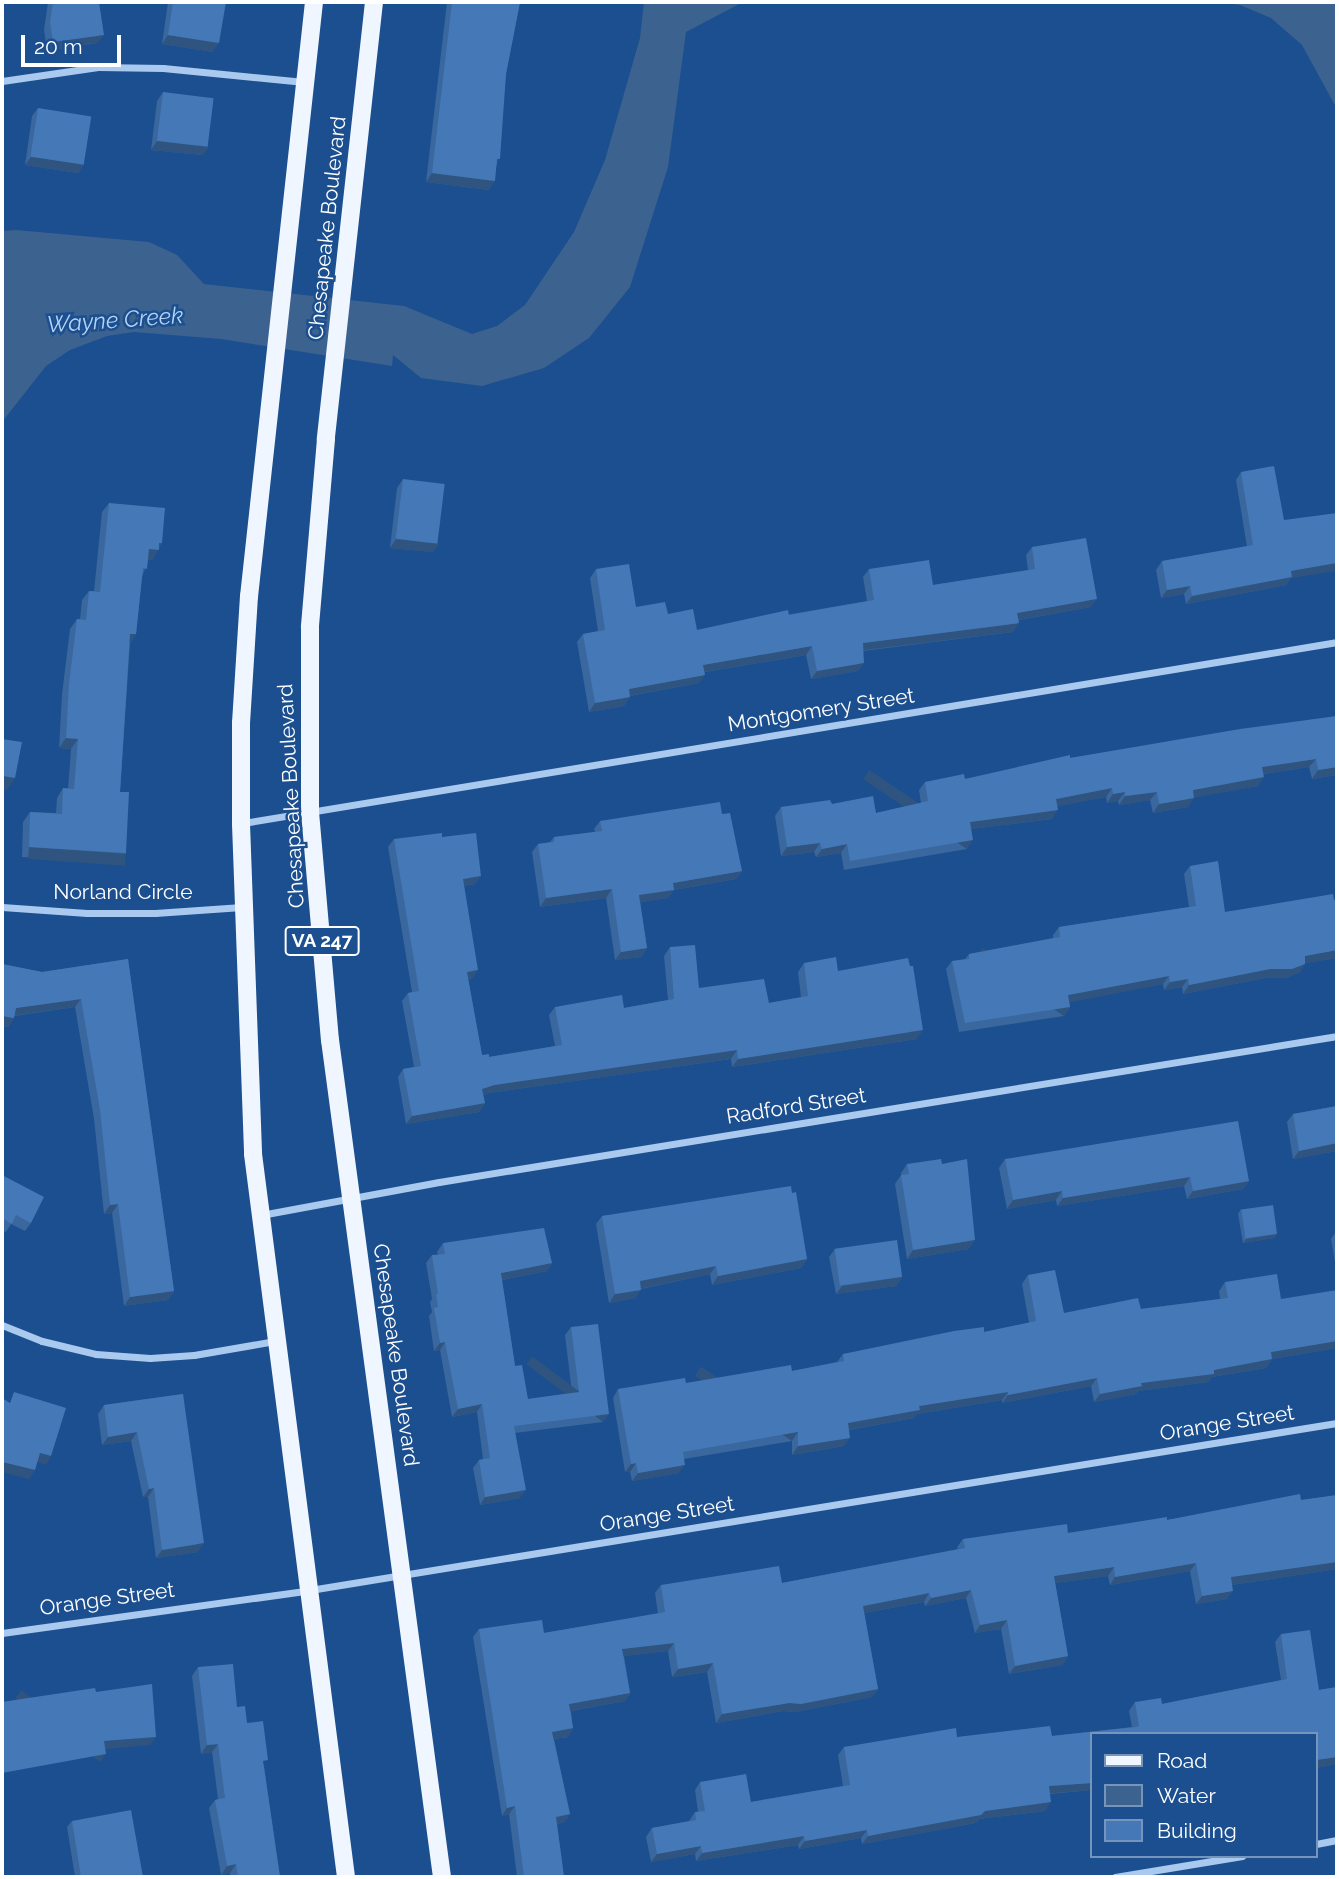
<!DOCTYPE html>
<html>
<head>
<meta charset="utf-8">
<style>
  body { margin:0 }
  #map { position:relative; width:1339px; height:1879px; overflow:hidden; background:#1b4f8f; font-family:Raleway,sans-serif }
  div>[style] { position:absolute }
  .water>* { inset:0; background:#3c6290 }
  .street>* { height:7px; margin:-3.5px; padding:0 3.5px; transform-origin:3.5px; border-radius:3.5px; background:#a9c9ee }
  .primary>* { height:18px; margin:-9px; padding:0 9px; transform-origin:9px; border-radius:9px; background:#f0f6ff }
  .wall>* { inset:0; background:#3a679d }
  .shaded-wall>* { inset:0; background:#305480; transform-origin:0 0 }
  .building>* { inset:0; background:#4478b7; transform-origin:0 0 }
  span { translate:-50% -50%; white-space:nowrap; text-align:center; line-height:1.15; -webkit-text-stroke:5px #1b4f8f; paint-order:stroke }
  .shield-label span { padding:2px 5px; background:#1b4f8f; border:2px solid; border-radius:5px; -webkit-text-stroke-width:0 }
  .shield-label { font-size:19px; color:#fff; font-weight:700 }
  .street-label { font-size:21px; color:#fff }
  .water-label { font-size:23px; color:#b5d3f5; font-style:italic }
  .frame { position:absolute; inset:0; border:4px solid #fff; pointer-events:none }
  .legend { position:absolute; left:1090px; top:1732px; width:228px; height:126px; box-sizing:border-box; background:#1b4f8f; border:2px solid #7695bc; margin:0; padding:9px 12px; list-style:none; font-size:21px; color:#fff }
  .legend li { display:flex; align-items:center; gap:14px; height:35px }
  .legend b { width:35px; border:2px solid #7695bc }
  .scale { position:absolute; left:21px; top:35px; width:100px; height:32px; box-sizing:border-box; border:4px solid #fff; border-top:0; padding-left:9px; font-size:21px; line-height:24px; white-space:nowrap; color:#fff; -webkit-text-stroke:5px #1b4f8f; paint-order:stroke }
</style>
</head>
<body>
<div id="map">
  <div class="water">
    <div style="clip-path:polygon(644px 2px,743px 2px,686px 32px,668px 167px,630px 287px,589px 338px,544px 368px,482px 386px,421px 378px,393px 355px,392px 366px,221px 339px,134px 332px,107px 336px,70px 350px,46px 366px,2px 422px,2px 231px,16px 230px,149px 242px,177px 255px,204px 284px,404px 306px,472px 334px,497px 326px,525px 305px,574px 232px,605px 160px,640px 38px)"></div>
    <div style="clip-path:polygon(1220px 2px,1337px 2px,1337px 109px,1302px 45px,1271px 18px,1240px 5px)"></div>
  </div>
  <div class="street">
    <div style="left:2px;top:81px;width:97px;rotate:-8.3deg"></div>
    <div style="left:98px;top:67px;width:65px;rotate:0.9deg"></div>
    <div style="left:163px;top:68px;width:142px;rotate:5.7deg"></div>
    <div style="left:243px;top:823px;width:1109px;rotate:-9.39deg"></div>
    <div style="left:2px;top:907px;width:85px;rotate:4deg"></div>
    <div style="left:87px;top:913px;width:68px"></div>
    <div style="left:155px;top:913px;width:87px;rotate:-3.9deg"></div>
    <div style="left:261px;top:1215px;width:181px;rotate:-10.5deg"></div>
    <div style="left:439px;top:1182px;width:910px;rotate:-9.23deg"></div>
    <div style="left:2px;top:1325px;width:43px;rotate:21.8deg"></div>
    <div style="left:42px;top:1341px;width:56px;rotate:13.5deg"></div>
    <div style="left:96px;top:1354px;width:54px;rotate:4.2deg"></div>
    <div style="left:150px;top:1358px;width:44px;rotate:-3.9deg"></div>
    <div style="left:194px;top:1355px;width:82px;rotate:-9.8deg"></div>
    <div style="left:2px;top:1633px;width:311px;rotate:-7.9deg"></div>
    <div style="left:310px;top:1590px;width:1040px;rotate:-9.24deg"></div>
    <div style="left:1316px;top:1844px;width:21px;rotate:-11deg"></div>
    <div style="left:1115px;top:1877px;width:129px;rotate:-9.4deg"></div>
  </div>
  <div class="primary">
    <div style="left:314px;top:2px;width:598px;rotate:96.24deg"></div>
    <div style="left:249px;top:596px;width:127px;rotate:93.6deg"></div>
    <div style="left:241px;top:723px;width:101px;rotate:90deg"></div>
    <div style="left:241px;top:824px;width:330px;rotate:87.9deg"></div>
    <div style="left:253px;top:1154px;width:729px;rotate:82.67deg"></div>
    <div style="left:374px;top:2px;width:440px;rotate:96.3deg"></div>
    <div style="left:326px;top:439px;width:189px;rotate:94.9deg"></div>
    <div style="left:310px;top:627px;width:185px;rotate:90deg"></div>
    <div style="left:310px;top:812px;width:229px;rotate:85deg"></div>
    <div style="left:330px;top:1040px;width:844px;rotate:82.38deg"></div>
  </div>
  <div class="wall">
    <div style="clip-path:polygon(48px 2px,99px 2px,98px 43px,47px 51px,44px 30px)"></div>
    <div style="clip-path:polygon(168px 2px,226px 2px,213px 52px,162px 44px)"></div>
    <div style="clip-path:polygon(447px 2px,520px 2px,506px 74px,497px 164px,489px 190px,426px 182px)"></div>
    <div style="clip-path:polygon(163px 92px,203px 155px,151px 150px,157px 101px)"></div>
    <div style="clip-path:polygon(38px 108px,84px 164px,78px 173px,25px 165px,32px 116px)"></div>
    <div style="clip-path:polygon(1241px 472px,1291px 578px,1286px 585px,1186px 604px,1184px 594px,1161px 598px,1156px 570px,1162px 561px,1247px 547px,1236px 480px)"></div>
    <div style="clip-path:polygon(403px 479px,433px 552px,390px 548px,397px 488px)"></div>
    <div style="clip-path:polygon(109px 503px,162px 543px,152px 560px,148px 560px,142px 577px,136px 634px,130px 643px,120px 792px,126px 853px,119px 863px,22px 857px,23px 822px,30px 812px,56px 813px,57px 798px,63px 788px,68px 789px,71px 749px,59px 748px,62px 694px,70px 629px,77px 619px,80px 619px,82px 600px,89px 591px,94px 591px,102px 512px)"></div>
    <div style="clip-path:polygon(1032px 547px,1091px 607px,1019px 620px,1013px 632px,863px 651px,858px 671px,811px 679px,806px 655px,705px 672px,699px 683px,630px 696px,624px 706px,589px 712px,577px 642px,583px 634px,598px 631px,590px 578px,596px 569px,636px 607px,668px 614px,697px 630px,867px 601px,863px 577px,869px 569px,933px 585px,1028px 570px,1026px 555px)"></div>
    <div style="clip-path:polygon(1337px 716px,1337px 775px,1312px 779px,1309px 767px,1263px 774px,1258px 786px,1194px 797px,1188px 807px,1153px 813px,1150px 800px,1119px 805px,1118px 801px,1107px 803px,1106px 797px,1057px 806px,1052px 819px,971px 829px,967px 849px,844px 870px,841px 853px,816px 857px,814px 852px,781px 856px,775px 816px,781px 807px,832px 804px,876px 813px,921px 803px,919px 790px,925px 782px,965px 779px,1070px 758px)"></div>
    <div style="clip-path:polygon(722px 814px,742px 871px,736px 879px,674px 890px,668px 898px,640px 902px,647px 948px,641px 957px,615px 960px,606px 898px,540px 907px,532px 852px,538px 844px,550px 842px,554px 837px,595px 832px,594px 829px,600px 821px)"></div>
    <div style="clip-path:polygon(442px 837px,475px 884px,464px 886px,473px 978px,468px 979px,482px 1055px,489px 1057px,555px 1046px,549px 1015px,555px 1007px,624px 1008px,668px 1000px,664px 956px,670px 947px,699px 988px,769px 1003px,801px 997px,798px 972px,804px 963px,838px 971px,917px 1039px,732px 1067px,731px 1059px,489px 1093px,483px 1095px,485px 1103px,479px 1112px,406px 1124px,398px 1077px,403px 1069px,414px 1067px,402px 1001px,408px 993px,412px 992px,388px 847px,394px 839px)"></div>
    <div style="clip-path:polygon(1190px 866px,1225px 912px,1337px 900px,1337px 958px,1305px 963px,1300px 972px,1286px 978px,1265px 978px,1183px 994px,1182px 987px,1164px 990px,1163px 984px,1069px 1002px,1070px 1007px,1064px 1016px,959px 1032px,946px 969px,952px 961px,965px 959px,969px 954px,1053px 938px,1053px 935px,1059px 927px,1189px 907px,1184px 874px)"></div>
    <div style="clip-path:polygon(128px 959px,174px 1291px,168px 1300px,124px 1306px,112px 1213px,104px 1214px,94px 1119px,75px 1007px,14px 1016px,14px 1018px,8px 1027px,2px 1026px,2px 964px,42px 972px)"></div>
    <div style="clip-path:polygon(1337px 1106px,1337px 1151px,1293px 1159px,1287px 1122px,1293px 1114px)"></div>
    <div style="clip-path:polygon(1005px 1159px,1249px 1181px,1243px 1189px,1187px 1199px,1184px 1186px,1057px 1206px,1056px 1200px,1007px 1209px,999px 1168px)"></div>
    <div style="clip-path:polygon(907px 1164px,942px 1164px,969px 1249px,907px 1259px,895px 1184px,901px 1175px,901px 1173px)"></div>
    <div style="clip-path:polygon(2px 1175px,31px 1223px,25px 1231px,11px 1224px,6px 1232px,2px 1230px)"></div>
    <div style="clip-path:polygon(792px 1193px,807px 1259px,801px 1268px,712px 1285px,710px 1274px,641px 1289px,635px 1298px,609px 1303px,596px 1224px,602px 1216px)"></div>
    <div style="clip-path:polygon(1241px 1209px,1277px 1234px,1274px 1238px,1243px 1243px,1238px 1214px)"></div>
    <div style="clip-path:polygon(1337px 1230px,1337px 1274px,1331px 1239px)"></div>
    <div style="clip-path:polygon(443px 1243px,552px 1263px,547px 1271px,502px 1280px,515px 1366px,528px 1399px,572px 1393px,565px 1335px,571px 1327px,603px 1422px,515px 1433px,520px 1498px,480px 1505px,473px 1468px,479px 1460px,483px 1459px,477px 1412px,452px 1417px,440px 1350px,434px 1351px,429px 1316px,432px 1312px,430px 1302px,432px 1299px,426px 1263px,432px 1255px,438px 1255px,437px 1252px)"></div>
    <div style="clip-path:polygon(835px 1249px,902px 1277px,896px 1286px,836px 1294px,829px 1257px)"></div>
    <div style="clip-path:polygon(1028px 1275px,1064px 1313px,1141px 1309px,1220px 1299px,1219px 1291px,1225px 1282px,1281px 1299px,1337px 1348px,1272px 1359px,1266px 1368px,1212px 1377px,1208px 1382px,1138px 1391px,1136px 1394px,1094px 1402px,1091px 1386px,1002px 1403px,1002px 1400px,917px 1414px,914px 1418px,849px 1430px,844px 1446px,792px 1455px,792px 1441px,684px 1459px,679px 1473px,632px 1481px,630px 1472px,625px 1472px,613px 1398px,618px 1389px,686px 1383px,792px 1371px,837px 1362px,843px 1354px,984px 1332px,1029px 1323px,1022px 1284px)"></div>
    <div style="clip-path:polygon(183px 1394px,198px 1552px,156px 1558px,148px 1497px,143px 1497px,131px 1441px,102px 1445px,98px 1414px,104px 1405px)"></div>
    <div style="clip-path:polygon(1337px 1495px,1337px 1569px,1232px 1585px,1227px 1599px,1196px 1604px,1190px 1571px,1110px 1585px,1108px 1576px,1055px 1583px,1068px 1656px,1062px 1665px,1009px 1674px,1001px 1629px,975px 1633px,966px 1598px,925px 1606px,924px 1602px,864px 1613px,878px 1689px,872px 1697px,795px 1712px,783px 1711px,716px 1723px,707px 1672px,672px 1677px,668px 1651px,624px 1656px,630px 1693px,625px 1701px,571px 1711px,573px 1728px,568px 1737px,554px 1739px,570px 1814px,564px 1822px,557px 1824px,564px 1877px,517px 1877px,509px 1814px,502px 1816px,473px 1637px,479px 1629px,544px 1633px,658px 1614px,655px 1593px,661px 1585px,782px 1583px,958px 1549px,957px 1547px,963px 1539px,1068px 1533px,1167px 1520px)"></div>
    <div style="clip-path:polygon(1281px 1634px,1319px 1690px,1337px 1687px,1337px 1764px,1316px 1768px,1316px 1734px,1092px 1790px,1050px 1794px,1045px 1811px,979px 1819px,976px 1823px,862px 1844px,861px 1838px,799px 1849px,798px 1845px,696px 1861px,695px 1854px,651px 1862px,646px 1837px,652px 1828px,689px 1821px,695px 1812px,698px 1812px,695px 1790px,700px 1782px,751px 1802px,843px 1786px,838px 1755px,844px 1747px,957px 1737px,1052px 1736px,1132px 1727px,1129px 1711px,1135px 1702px,1162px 1704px,1281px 1680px,1275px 1642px)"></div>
    <div style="clip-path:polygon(198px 1667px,237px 1707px,247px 1723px,264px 1766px,280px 1877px,230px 1877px,230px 1873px,221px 1875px,209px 1808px,215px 1800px,218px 1799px,212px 1752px,201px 1754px,192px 1676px)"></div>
    <div style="clip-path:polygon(72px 1821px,143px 1877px,75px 1877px,67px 1827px)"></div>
  </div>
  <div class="shaded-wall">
    <div style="clip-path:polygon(104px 35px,98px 43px,47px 51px,53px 42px)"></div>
    <div style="clip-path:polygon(168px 35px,219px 43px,213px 52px,162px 44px)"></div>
    <div style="clip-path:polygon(157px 141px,209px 147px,203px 155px,151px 150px)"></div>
    <div style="clip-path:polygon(31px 157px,84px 164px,78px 173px,25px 165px)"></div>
    <div style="clip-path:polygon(432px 173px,495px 181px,489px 190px,426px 182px)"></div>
    <div style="clip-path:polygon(396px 539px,439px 544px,433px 552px,390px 548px)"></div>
    <div style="clip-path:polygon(159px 543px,162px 543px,152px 560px,143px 559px,149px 549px)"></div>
    <div style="clip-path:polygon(1337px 563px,1337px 571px,1291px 578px,1286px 585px,1186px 604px,1192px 596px,1291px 571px)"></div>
    <div style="clip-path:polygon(1190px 586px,1184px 594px,1161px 598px,1167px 590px)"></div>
    <div style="clip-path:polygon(1097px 599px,1091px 607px,1011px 621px,1017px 613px)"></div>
    <div style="clip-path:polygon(1019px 623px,1013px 632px,857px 651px,863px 643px)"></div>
    <div style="clip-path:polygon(130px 634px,136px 634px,129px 644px)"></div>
    <div style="clip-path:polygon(812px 646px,806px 655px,697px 673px,703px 665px)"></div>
    <div style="clip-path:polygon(864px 663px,858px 671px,811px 679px,817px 671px)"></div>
    <div style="clip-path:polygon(705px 675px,699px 683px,623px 697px,629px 689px)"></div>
    <div style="clip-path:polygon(630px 697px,624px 706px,589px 712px,595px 703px)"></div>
    <div style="clip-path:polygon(66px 738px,78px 739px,71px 749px,59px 748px)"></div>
    <div style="clip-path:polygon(1316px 759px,1309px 767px,1256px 775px,1262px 767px)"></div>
    <div style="clip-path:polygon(1337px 767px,1337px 775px,1312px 779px,1318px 770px)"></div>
    <div style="clip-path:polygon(2px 776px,15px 778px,7px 790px,2px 789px)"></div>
    <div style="clip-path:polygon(1264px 777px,1258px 786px,1187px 799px,1193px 790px)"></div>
    <div style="clip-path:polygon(1112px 788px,1106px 797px,1050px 808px,1056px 799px)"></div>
    <div style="clip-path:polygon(1125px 792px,1118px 801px,1107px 803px,1113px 794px)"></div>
    <div style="clip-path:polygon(1157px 792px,1150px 800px,1119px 805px,1125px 796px)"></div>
    <div style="clip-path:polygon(1194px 798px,1188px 807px,1153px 813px,1159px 804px)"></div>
    <div style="clip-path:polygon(1058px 810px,1052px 819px,964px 830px,970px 822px)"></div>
    <div style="left:973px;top:840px;width:11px;height:125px;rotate:124deg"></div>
    <div style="clip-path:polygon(820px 843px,814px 852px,781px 856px,787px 847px)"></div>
    <div style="clip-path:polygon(847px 844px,841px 853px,816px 857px,822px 849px)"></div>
    <div style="left:29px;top:847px;width:97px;height:12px;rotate:4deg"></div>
    <div style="clip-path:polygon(742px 871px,736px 879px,674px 890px,668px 898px,633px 903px,639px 895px,673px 883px)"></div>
    <div style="clip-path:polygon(481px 876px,475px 884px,457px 887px,463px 879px)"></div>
    <div style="clip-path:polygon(612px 889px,606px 898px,540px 907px,546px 898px)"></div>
    <div style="clip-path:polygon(647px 948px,641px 957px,615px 960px,621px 952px)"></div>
    <div style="clip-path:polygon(1337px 950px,1337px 958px,1299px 964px,1305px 956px)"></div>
    <div style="clip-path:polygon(1305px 964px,1300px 972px,1286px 978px,1265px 978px,1183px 994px,1189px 985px,1270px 969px)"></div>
    <div style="clip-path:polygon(478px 970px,473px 978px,461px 980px,467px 972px)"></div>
    <div style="clip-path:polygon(1169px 976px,1163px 984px,1062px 1004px,1068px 995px)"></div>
    <div style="clip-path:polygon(1188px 979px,1182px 987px,1164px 990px,1170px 982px)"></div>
    <div style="clip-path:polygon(81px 999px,75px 1007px,10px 1016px,16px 1008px)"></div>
    <div style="left:1070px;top:1007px;width:11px;height:106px;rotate:124deg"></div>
    <div style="clip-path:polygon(2px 1016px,14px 1018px,8px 1027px,2px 1026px)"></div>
    <div style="clip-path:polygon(923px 1030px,917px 1039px,732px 1067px,738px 1059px)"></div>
    <div style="clip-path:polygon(737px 1050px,731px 1059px,489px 1093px,476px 1097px,482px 1089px,494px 1085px)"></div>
    <div style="clip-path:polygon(485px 1103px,479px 1112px,406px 1124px,412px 1116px)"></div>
    <div style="clip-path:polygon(1337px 1143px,1337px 1151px,1293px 1159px,1299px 1151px)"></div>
    <div style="clip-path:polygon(1190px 1177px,1184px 1186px,1057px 1206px,1063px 1198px)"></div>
    <div style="clip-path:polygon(1249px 1181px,1243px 1189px,1187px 1199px,1193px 1191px)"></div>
    <div style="clip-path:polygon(1062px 1191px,1056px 1200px,1007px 1209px,1013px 1200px)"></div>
    <div style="clip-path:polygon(118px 1204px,112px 1213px,104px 1214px,110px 1205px)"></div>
    <div style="clip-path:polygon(1277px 1234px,1274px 1238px,1243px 1243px,1246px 1239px)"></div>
    <div style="clip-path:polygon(975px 1240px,969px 1249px,907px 1259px,913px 1250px)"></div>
    <div style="clip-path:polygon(807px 1259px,801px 1268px,712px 1285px,718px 1276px)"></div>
    <div style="clip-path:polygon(552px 1263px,547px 1271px,496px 1281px,501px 1273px)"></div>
    <div style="clip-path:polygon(716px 1266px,710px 1274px,634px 1290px,640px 1281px)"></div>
    <div style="clip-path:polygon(902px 1277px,896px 1286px,836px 1294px,842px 1286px)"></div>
    <div style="clip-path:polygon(641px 1290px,635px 1298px,609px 1303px,615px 1294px)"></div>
    <div style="clip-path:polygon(174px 1291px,168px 1300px,124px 1306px,130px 1297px)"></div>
    <div style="clip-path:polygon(1337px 1341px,1337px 1348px,1272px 1359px,1266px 1368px,1212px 1377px,1208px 1382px,1138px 1391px,1136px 1394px,1094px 1402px,1100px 1394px,1141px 1383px,1214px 1370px,1271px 1352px)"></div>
    <div style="clip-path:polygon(445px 1342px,440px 1350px,434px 1351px,440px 1343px)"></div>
    <div style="clip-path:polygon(1097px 1378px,1091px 1386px,1002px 1403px,1008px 1395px)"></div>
    <div style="clip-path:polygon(1008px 1392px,1002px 1400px,917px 1414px,914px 1418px,842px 1431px,848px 1423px,919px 1406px)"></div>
    <div style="clip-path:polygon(482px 1404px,477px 1412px,452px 1417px,458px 1409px)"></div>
    <div style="left:609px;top:1414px;width:10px;height:96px;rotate:127deg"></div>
    <div style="clip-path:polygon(137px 1432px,131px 1441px,102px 1445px,108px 1437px)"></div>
    <div style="left:798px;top:1432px;width:11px;height:117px;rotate:124deg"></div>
    <div style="clip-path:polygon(850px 1438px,844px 1446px,792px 1455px,798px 1446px)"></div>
    <div style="clip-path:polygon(40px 1453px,51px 1456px,46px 1465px,34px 1461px)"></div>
    <div style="clip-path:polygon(2px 1462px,35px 1470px,29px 1479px,2px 1472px)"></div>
    <div style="clip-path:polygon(636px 1463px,630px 1472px,625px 1472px,631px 1464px)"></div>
    <div style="clip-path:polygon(685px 1465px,679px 1473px,632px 1481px,638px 1473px)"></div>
    <div style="clip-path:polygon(154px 1488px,148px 1497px,143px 1497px,149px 1489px)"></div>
    <div style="clip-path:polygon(526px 1490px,520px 1498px,480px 1505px,485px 1497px)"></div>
    <div style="clip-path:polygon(204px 1543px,198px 1552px,156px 1558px,162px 1550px)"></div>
    <div style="clip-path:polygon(1337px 1562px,1337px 1569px,1225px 1586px,1231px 1577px)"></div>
    <div style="clip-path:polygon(1196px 1563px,1190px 1571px,1110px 1585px,1115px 1577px)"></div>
    <div style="clip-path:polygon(1114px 1567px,1108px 1576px,1048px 1584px,1054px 1576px)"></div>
    <div style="clip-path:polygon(971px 1590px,966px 1598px,925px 1606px,931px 1598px)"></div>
    <div style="clip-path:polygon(1233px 1591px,1227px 1599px,1196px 1604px,1202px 1596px)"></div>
    <div style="clip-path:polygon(929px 1593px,924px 1602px,858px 1614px,863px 1606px)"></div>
    <div style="clip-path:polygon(1007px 1620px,1001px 1629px,975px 1633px,980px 1625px)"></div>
    <div style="clip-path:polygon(674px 1643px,668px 1651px,617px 1657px,622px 1649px)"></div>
    <div style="clip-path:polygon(1068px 1656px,1062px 1665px,1009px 1674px,1015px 1666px)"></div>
    <div style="clip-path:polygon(713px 1663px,707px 1672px,672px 1677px,678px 1669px)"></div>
    <div style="clip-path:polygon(878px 1689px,872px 1697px,795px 1712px,783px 1711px,716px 1723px,722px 1714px,789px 1703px)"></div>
    <div style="clip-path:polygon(630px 1693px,625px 1701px,564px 1712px,569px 1704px)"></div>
    <div style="clip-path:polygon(573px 1728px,568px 1737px,546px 1740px,552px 1732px)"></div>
    <div style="clip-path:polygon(156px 1737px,150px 1745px,98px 1750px,104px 1741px)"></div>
    <div style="clip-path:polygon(218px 1744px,212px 1752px,201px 1754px,207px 1745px)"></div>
    <div style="left:106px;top:1754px;width:10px;height:106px;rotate:127deg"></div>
    <div style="clip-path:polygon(1337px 1757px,1337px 1764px,1316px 1768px,1316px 1760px)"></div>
    <div style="clip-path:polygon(1092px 1783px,1092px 1790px,1043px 1794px,1049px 1786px)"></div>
    <div style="clip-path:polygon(1051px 1802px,1045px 1811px,979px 1819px,976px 1823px,862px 1844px,868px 1836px,985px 1811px)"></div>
    <div style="clip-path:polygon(515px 1806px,509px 1814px,502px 1816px,507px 1808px)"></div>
    <div style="clip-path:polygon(570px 1814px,564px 1822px,550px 1825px,556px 1817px)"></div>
    <div style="clip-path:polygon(867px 1830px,861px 1838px,799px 1849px,805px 1841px)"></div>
    <div style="clip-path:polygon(804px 1836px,798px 1845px,696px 1861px,702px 1853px)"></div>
    <div style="clip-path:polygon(701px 1846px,695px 1854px,651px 1862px,657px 1854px)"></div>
    <div style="clip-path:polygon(236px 1864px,230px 1873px,221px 1875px,227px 1866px)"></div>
  </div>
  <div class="building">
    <div style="clip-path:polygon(53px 2px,99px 2px,104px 35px,53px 42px,50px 22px)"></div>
    <div style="clip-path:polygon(173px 2px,226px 2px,219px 43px,168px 35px)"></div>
    <div style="clip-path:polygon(452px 2px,520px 2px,506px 74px,500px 159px,497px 159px,495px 181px,432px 173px)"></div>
    <div style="left:163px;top:92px;width:51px;height:49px;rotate:7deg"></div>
    <div style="left:38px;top:108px;width:54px;height:49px;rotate:9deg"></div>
    <div style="clip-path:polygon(1274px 466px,1284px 520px,1337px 513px,1337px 563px,1291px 571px,1292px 577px,1192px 596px,1190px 586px,1167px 590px,1162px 561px,1253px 545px,1241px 472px)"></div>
    <div style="left:403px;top:479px;width:42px;height:60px;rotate:7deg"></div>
    <div style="clip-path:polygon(109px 503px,165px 508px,162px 543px,159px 543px,159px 550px,149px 549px,147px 569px,143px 568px,136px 634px,130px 634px,120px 792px,129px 792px,126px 853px,29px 847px,30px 812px,62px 814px,63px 788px,74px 789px,78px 739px,66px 738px,69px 684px,77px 619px,86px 620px,89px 591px,100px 592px)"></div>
    <div style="clip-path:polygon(1086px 538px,1097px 599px,1017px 613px,1019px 623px,863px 643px,864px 663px,817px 671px,812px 646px,703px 665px,705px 675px,629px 689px,630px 697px,595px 703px,583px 634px,605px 630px,596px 569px,629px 564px,636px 607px,665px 602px,668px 614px,693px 609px,697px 630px,788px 610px,789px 615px,874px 600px,869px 569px,929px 560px,933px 585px,1035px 569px,1032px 547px)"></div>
    <div style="clip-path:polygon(1337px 716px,1337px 767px,1318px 770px,1316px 759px,1262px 767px,1264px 777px,1193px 790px,1194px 798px,1159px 804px,1157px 792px,1125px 796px,1125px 792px,1113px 794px,1112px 788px,1056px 799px,1058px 810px,970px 822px,973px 840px,850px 861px,847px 844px,822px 849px,820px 843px,787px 847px,781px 807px,830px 800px,832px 804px,873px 796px,876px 813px,928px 801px,925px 782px,964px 774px,965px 779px,1070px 755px,1070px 758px,1240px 729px)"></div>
    <div style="clip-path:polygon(2px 739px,22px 742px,15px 778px,2px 776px)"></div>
    <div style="clip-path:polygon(720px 802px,722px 814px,730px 813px,742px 871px,673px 883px,674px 890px,639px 895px,647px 948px,621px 952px,612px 889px,546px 898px,538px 844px,554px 842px,554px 837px,602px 831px,600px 821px)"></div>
    <div style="clip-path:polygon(442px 833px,442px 837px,476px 833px,481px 876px,463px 879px,478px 970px,467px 972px,482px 1055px,489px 1054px,489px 1057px,562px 1045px,555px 1007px,622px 995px,624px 1008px,674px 999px,670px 947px,695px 945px,699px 988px,764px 979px,769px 1003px,808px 996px,804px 963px,836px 957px,838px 971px,908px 958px,910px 966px,913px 966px,923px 1030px,738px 1059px,737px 1050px,494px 1085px,482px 1089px,485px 1103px,412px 1116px,403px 1069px,421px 1066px,408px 993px,419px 991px,394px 839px)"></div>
    <div style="clip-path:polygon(1218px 861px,1225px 912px,1333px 894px,1334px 900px,1337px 900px,1337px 950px,1305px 956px,1305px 964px,1292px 969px,1270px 969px,1189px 985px,1188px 979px,1170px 982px,1169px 976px,1068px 995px,1070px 1007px,965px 1023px,952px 961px,969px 959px,969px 954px,1060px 937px,1059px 927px,1196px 906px,1190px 866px)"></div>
    <div style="clip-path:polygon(128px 959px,174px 1291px,130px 1297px,118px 1204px,110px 1205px,100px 1110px,81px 999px,16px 1008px,14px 1018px,2px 1016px,2px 964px,42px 972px)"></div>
    <div style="clip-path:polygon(1337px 1106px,1337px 1143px,1299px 1151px,1293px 1114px)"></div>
    <div style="clip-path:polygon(1238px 1121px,1249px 1181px,1193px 1191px,1190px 1177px,1063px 1198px,1062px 1191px,1013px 1200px,1005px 1159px)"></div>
    <div style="clip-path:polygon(941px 1159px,942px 1164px,967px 1159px,975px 1240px,913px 1250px,901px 1175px,909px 1174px,907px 1164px)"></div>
    <div style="clip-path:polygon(2px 1175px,44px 1197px,31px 1223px,16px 1215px,12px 1224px,2px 1218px)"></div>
    <div style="clip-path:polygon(791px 1186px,792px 1193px,796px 1192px,807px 1259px,718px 1276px,716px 1266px,640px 1281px,641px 1290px,615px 1294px,602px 1216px)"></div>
    <div style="left:1273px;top:1205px;width:29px;height:32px;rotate:82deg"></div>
    <div style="clip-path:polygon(544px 1228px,552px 1263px,501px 1273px,515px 1366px,522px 1365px,528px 1399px,579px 1392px,571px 1327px,598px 1324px,609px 1414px,514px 1426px,526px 1490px,485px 1497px,479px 1460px,490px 1458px,482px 1404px,458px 1409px,445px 1342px,440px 1343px,434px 1308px,438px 1307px,436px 1294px,438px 1294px,432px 1255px,445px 1254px,443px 1243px)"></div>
    <div style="left:897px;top:1240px;width:37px;height:63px;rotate:82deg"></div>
    <div style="clip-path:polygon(1055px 1270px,1064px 1313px,1138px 1298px,1141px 1309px,1228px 1298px,1225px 1282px,1277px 1274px,1281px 1299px,1337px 1290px,1337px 1341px,1271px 1352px,1272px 1359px,1214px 1370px,1214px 1374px,1141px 1383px,1142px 1386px,1100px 1394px,1097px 1378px,1008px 1395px,1008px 1392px,919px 1406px,920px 1410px,848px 1423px,850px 1438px,798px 1446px,798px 1432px,683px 1452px,685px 1465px,638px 1473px,636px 1463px,631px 1464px,618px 1389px,685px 1378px,686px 1383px,791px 1365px,792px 1371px,844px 1361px,843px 1354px,954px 1331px,984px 1327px,984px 1332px,1036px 1321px,1028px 1275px)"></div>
    <div style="clip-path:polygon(14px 1392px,66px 1408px,51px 1456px,40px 1453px,35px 1470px,2px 1462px,2px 1398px,10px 1403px)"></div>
    <div style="clip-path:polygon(183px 1394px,204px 1543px,162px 1550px,154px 1488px,149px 1489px,137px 1432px,108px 1437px,104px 1405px)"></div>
    <div style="clip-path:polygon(1300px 1494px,1301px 1500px,1337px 1495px,1337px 1562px,1231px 1577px,1233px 1591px,1202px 1596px,1196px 1563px,1115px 1577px,1114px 1567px,1054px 1576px,1068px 1656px,1015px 1666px,1007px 1620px,980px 1625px,971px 1590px,931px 1598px,929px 1593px,863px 1606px,878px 1689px,801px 1704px,789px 1703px,722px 1714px,713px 1663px,678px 1669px,674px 1643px,622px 1649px,630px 1693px,569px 1704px,573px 1728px,552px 1732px,570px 1814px,556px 1817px,564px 1877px,524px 1877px,515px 1806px,507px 1808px,479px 1629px,542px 1620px,544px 1633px,665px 1612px,661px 1585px,779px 1566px,782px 1583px,965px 1548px,963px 1539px,1067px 1524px,1068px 1533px,1167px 1517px,1167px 1520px)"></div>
    <div style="clip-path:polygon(1310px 1630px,1319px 1690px,1337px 1687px,1337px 1757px,1316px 1760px,1316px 1734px,1092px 1734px,1092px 1783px,1049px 1786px,1051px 1802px,985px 1811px,981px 1815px,868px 1836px,867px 1830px,805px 1841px,804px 1836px,702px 1853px,701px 1846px,657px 1854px,652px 1828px,696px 1820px,695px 1812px,705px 1811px,700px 1782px,746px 1774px,751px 1802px,850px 1785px,844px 1747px,956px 1728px,957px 1737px,1050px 1726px,1052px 1736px,1136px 1727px,1139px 1726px,1135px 1702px,1161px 1698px,1162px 1704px,1287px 1679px,1281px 1634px)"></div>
    <div style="clip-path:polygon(233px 1664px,237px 1707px,245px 1706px,247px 1723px,263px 1721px,268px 1760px,263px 1761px,280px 1877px,238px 1877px,236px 1864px,227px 1866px,215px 1800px,225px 1798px,218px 1744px,207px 1745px,198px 1667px)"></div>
    <div style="clip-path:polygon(152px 1684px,156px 1737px,104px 1741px,106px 1754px,2px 1773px,2px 1702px,95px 1688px,96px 1692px)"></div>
    <div style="clip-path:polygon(131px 1810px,143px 1877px,81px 1877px,72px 1821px)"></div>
  </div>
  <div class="shield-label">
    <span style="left:322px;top:941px">VA 247</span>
  </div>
  <div class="street-label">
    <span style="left:327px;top:228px;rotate:-84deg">Chesapeake Boulevard</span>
    <span style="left:821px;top:710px;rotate:-9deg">Montgomery Street</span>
    <span style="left:291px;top:796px;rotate:-93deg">Chesapeake Boulevard</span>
    <span style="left:123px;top:892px">Norland Circle</span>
    <span style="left:796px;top:1106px;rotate:-9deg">Radford Street</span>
    <span style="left:396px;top:1355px;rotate:82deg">Chesapeake Boulevard</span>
    <span style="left:1227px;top:1423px;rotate:-9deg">Orange Street</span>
    <span style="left:667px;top:1514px;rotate:-9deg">Orange Street</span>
    <span style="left:107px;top:1599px;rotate:-8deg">Orange Street</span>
  </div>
  <div class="water-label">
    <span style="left:115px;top:320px;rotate:-4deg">Wayne Creek</span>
  </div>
  <div class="frame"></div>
  <ul class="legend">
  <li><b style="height:9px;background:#f0f6ff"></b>Road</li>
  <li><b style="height:19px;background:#3c6290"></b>Water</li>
  <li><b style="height:19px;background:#4478b7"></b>Building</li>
  </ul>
  <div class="scale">20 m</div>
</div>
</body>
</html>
